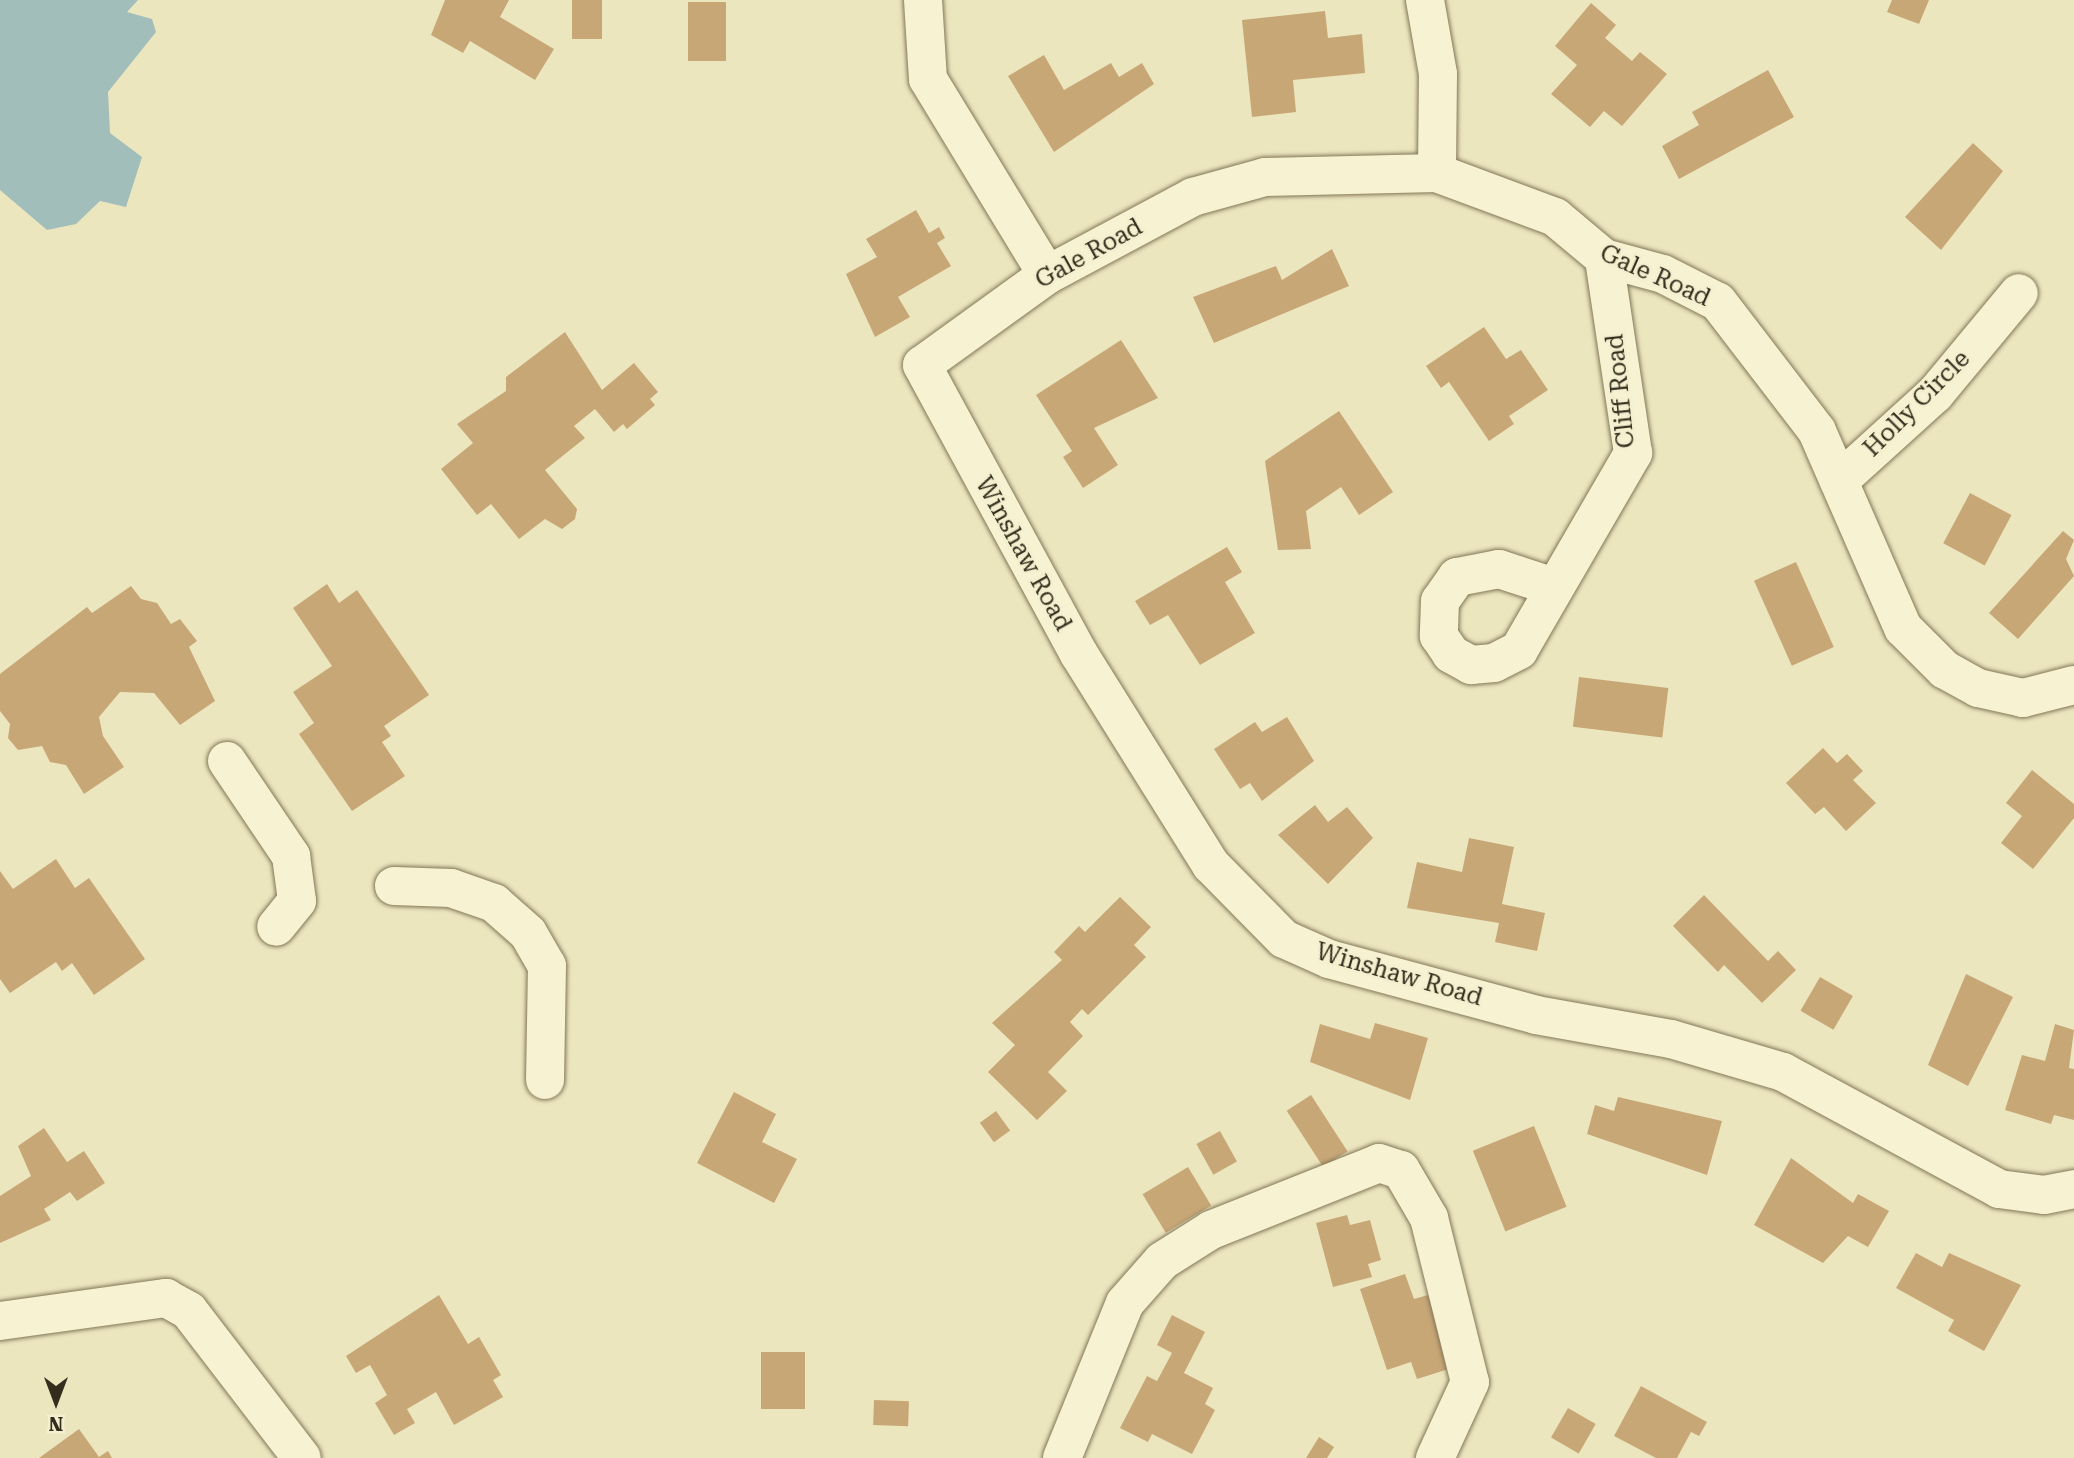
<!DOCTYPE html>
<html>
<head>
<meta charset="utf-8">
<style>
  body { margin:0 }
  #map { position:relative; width:2074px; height:1458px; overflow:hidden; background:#ece6bf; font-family:"Roboto Serif",serif }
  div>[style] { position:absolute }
  .water>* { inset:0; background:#a2beba }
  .building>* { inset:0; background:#c8a777; transform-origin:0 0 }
  .roads { filter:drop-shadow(0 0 2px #837758) drop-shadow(0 0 2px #837758) }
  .minor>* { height:38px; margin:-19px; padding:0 19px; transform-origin:19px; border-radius:19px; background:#f7f2d2 }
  span { translate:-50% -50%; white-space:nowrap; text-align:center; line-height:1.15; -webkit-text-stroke:5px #f3efcf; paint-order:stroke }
  .street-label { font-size:24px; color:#342c1c }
  .north { position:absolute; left:21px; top:1367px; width:70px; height:70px; -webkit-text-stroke:5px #f3efcf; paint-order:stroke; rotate:180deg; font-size:19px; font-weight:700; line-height:28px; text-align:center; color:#342c1c }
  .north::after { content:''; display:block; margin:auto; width:24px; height:32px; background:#342c1c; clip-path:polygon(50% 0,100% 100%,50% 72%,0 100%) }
</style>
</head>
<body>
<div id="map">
  <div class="water">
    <div style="clip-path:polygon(0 0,138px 0,127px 12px,152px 19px,156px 32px,108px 92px,110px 133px,142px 157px,126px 207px,100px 201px,76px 224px,47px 230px,0 190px)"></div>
  </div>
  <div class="building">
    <div style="clip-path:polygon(445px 0,509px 0,500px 17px,554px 49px,535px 80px,470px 41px,463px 53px,431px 35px)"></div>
    <div style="left:572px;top:0;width:30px;height:39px"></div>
    <div style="clip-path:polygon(1892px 0,1929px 0,1919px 24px,1887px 12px)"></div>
    <div style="left:688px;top:2px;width:38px;height:59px"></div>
    <div style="clip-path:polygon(1591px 3px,1616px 25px,1605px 38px,1632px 61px,1640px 52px,1667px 74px,1622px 126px,1604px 111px,1590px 127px,1551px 94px,1577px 65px,1555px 46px)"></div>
    <div style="clip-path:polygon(1325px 11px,1328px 38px,1362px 34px,1365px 73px,1293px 80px,1296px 112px,1252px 117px,1242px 20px)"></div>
    <div style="clip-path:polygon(1044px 55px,1064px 90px,1111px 63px,1119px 77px,1142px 63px,1154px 84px,1054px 152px,1008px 76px)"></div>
    <div style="clip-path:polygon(1768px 70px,1794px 117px,1679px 179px,1662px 146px,1699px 125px,1692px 112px)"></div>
    <div style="clip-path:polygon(1973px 143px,2003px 171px,1941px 250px,1905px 217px)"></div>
    <div style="clip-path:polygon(916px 210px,929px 233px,939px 227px,945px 238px,937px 243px,951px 266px,898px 297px,910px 317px,875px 337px,846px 274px,877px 257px,866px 239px)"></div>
    <div style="clip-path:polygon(1332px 249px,1349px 286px,1214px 343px,1193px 297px,1276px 266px,1282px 280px)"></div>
    <div style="clip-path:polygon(1484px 327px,1506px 359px,1521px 350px,1548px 390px,1509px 416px,1514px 424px,1489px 441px,1449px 382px,1441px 388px,1426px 366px)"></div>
    <div style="clip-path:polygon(565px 332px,602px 390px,634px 363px,658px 392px,650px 399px,655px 405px,627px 429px,623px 424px,614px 432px,595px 409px,574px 426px,585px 438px,545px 470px,577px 509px,575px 519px,562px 529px,545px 519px,519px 539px,491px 504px,477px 515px,441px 469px,473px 443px,457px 424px,506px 391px,506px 377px)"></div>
    <div style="clip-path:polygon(1121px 340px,1158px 398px,1094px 428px,1118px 465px,1083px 488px,1063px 457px,1072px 451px,1036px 395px)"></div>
    <div style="clip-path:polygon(1339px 411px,1393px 492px,1359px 515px,1341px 487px,1306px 511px,1311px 549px,1278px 550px,1265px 461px)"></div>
    <div style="left:1970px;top:493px;width:47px;height:57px;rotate:28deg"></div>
    <div style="clip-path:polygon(2063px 531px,2074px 540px,2066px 559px,2074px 576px,2018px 639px,1989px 613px)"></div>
    <div style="clip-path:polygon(1227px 547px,1242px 572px,1225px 582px,1255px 633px,1200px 665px,1168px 615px,1150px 625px,1135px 601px)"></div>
    <div style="left:1796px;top:562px;width:93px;height:46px;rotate:66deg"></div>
    <div style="clip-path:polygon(327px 584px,339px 603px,357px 590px,429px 695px,384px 726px,391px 736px,382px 742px,405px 776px,352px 811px,299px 734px,314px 723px,293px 692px,332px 666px,293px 608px)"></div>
    <div style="clip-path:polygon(131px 586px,141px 599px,157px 603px,171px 624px,180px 619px,197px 641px,189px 647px,215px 701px,180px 725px,154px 693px,120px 692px,99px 717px,103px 736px,124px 767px,84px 794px,66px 765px,50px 762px,42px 746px,18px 750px,8px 738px,10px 724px,0 711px,0 674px,87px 607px,92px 613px)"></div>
    <div style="left:1579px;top:677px;width:90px;height:50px;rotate:7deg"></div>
    <div style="clip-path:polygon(1287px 717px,1314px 761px,1262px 801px,1250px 783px,1240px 789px,1214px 749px,1255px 722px,1262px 732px)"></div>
    <div style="clip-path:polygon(1823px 748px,1837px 763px,1847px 754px,1863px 771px,1853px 780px,1876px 803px,1846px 831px,1824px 807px,1815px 814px,1786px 783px)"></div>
    <div style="clip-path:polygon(2032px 770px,2074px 804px,2074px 818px,2033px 869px,2001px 843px,2022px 816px,2006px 803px)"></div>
    <div style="clip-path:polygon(1315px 805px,1328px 822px,1347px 807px,1373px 838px,1328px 884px,1278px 835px)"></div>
    <div style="clip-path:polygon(1469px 838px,1514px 847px,1502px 904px,1545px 913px,1537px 951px,1495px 942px,1499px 923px,1407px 908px,1417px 862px,1462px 872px)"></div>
    <div style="clip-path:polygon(56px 859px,75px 888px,89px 878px,145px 959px,94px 995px,72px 963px,62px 971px,56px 962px,10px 993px,0 979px,0 871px,13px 889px)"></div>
    <div style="clip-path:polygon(1704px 895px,1768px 961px,1778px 951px,1796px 970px,1762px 1003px,1724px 965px,1718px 972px,1673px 926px)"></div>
    <div style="clip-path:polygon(1120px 897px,1151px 927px,1134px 945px,1146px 957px,1088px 1015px,1082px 1009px,1070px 1022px,1083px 1036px,1048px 1072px,1067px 1091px,1037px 1120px,988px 1072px,1015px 1045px,992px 1023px,1062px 960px,1054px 952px,1079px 926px,1085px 932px)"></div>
    <div style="clip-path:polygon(1966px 974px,2013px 997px,1968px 1086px,1928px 1065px)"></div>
    <div style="left:1820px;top:977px;width:38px;height:39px;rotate:30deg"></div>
    <div style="clip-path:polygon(1375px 1023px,1428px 1038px,1410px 1100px,1310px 1062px,1320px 1024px,1370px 1039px)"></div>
    <div style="clip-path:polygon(2055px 1024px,2074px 1030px,2069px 1068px,2074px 1069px,2074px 1120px,2054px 1115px,2051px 1124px,2005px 1110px,2022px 1055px,2045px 1061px)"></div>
    <div style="clip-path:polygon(734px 1092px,776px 1114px,762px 1142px,797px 1159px,774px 1203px,697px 1163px)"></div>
    <div style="left:1311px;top:1095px;width:67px;height:29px;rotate:57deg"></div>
    <div style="clip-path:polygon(1618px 1097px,1722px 1121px,1707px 1175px,1587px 1134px,1595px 1105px,1614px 1111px)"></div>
    <div style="left:996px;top:1111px;width:24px;height:20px;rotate:54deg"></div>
    <div style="left:1534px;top:1126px;width:87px;height:66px;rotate:68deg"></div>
    <div style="clip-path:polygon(44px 1128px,67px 1162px,84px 1151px,105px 1183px,77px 1201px,70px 1192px,44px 1209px,51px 1220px,0 1243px,0 1196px,31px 1176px,18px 1146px)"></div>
    <div style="left:1220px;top:1131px;width:35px;height:27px;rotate:61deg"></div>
    <div style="clip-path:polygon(1791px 1158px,1853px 1203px,1858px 1194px,1889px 1211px,1868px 1247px,1848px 1236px,1823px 1263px,1754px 1225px)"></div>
    <div style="left:1188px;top:1167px;width:45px;height:53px;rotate:59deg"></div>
    <div style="clip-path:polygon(1347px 1215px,1350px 1225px,1370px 1220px,1381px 1260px,1368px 1264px,1372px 1277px,1333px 1287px,1316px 1223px)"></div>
    <div style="clip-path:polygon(1916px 1253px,1942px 1267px,1949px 1253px,2021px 1285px,1984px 1351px,1948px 1331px,1954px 1320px,1896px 1288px)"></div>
    <div style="clip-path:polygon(1405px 1274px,1414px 1299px,1428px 1295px,1452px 1368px,1417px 1379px,1411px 1362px,1387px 1370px,1360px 1289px)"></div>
    <div style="clip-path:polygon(439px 1295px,468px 1344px,479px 1337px,501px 1375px,493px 1380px,503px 1397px,454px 1425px,436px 1392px,407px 1409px,415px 1423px,394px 1435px,375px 1403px,387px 1395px,370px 1365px,356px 1373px,346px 1356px)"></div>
    <div style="clip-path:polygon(1172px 1315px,1205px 1332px,1184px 1373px,1213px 1388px,1205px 1404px,1215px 1410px,1192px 1454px,1152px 1434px,1148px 1442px,1120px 1428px,1147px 1376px,1157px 1381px,1172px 1353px,1157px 1345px)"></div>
    <div style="left:761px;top:1352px;width:44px;height:57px"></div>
    <div style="clip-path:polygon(1641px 1386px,1707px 1422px,1699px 1436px,1691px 1432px,1677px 1458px,1656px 1458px,1614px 1436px)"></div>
    <div style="left:874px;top:1400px;width:35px;height:25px;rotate:2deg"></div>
    <div style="left:1568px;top:1408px;width:32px;height:34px;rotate:30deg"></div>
    <div style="clip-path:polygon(79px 1429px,99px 1457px,108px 1451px,112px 1458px,39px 1458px)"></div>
    <div style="clip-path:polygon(1319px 1437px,1334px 1447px,1327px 1458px,1306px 1458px)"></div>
  </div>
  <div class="roads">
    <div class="minor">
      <div style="left:923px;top:0;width:79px;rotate:86.4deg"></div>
      <div style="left:928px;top:79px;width:229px;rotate:58.7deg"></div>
      <div style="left:1425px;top:0;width:75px;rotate:80deg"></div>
      <div style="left:1438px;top:74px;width:99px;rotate:90.6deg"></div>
      <div style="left:1839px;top:481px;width:130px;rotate:-42.2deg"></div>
      <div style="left:1935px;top:394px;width:131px;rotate:-50.3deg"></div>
      <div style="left:1551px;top:586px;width:55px;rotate:-161.9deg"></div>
      <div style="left:1499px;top:569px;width:43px;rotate:169.2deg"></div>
      <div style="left:1457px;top:577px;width:29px;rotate:125deg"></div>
      <div style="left:1440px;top:601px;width:35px;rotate:92deg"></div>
      <div style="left:1439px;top:636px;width:22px;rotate:56deg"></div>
      <div style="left:1451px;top:654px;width:23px;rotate:29deg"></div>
      <div style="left:1471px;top:665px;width:23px;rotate:-5deg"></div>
      <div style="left:1494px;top:663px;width:28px;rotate:-27deg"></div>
      <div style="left:1519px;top:650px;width:228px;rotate:-59.9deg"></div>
      <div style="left:1633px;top:453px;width:197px;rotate:-98.5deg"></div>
      <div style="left:2074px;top:685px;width:53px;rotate:165.7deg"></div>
      <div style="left:2023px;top:698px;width:46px;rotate:-167.5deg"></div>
      <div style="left:1978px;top:688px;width:38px;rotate:-151deg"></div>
      <div style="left:1945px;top:670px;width:59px;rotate:-135deg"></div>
      <div style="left:1903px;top:628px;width:215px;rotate:-113.6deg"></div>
      <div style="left:1817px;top:431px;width:163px;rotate:-127.5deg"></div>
      <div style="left:1718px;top:302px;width:62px;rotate:-153deg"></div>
      <div style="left:1663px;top:274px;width:61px;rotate:-164.8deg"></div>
      <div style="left:1604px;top:258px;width:64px;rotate:-140.1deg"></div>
      <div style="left:1555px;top:217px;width:126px;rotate:-159.6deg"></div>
      <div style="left:1437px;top:173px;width:172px;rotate:178.7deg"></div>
      <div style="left:1265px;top:177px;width:75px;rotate:164.5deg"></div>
      <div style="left:1193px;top:197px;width:166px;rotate:151.9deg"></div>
      <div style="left:1047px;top:275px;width:154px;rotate:144.2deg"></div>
      <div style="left:922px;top:365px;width:329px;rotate:61.5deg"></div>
      <div style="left:1079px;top:654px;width:249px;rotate:58deg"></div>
      <div style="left:1211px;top:865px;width:104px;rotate:45.4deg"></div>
      <div style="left:1284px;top:939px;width:49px;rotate:24deg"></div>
      <div style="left:1329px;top:959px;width:214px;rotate:15.1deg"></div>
      <div style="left:1536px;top:1015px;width:137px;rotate:10.1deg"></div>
      <div style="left:1671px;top:1039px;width:117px;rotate:16.4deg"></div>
      <div style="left:1783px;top:1072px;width:246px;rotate:28.4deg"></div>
      <div style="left:1999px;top:1189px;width:45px;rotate:7.6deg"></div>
      <div style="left:2044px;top:1195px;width:31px;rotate:-11deg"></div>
      <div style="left:227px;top:761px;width:115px;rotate:56deg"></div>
      <div style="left:291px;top:856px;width:45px;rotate:82.4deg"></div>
      <div style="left:297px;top:901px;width:33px;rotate:129deg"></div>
      <div style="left:394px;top:886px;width:57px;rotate:2deg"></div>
      <div style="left:451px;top:888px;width:46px;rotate:19.2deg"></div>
      <div style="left:494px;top:903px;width:45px;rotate:41.4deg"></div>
      <div style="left:528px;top:933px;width:38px;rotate:60deg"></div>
      <div style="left:547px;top:966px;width:114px;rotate:91deg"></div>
      <div style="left:0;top:1321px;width:168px;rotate:-7.9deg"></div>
      <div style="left:166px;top:1298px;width:26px;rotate:29deg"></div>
      <div style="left:189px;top:1311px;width:185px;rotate:52.5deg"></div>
      <div style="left:1062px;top:1458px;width:167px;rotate:-67.9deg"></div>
      <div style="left:1125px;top:1303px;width:56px;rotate:-48.6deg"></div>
      <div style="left:1162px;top:1261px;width:58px;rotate:-32.3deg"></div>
      <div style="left:1211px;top:1230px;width:181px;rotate:-21.7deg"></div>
      <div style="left:1379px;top:1163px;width:23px;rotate:18deg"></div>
      <div style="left:1401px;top:1170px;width:56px;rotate:59.7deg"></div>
      <div style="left:1429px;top:1218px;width:169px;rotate:76deg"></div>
      <div style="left:1470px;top:1382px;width:84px;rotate:114.7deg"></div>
    </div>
  </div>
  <div class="street-label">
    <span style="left:1089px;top:254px;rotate:-29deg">Gale Road</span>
    <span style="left:1655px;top:276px;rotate:24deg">Gale Road</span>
    <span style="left:1621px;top:391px;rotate:-96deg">Cliff Road</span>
    <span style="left:1917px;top:404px;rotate:-45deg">Holly Circle</span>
    <span style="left:1023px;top:554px;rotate:61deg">Winshaw Road</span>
    <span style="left:1399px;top:975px;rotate:16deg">Winshaw Road</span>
  </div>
  <div class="north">N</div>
</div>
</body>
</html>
